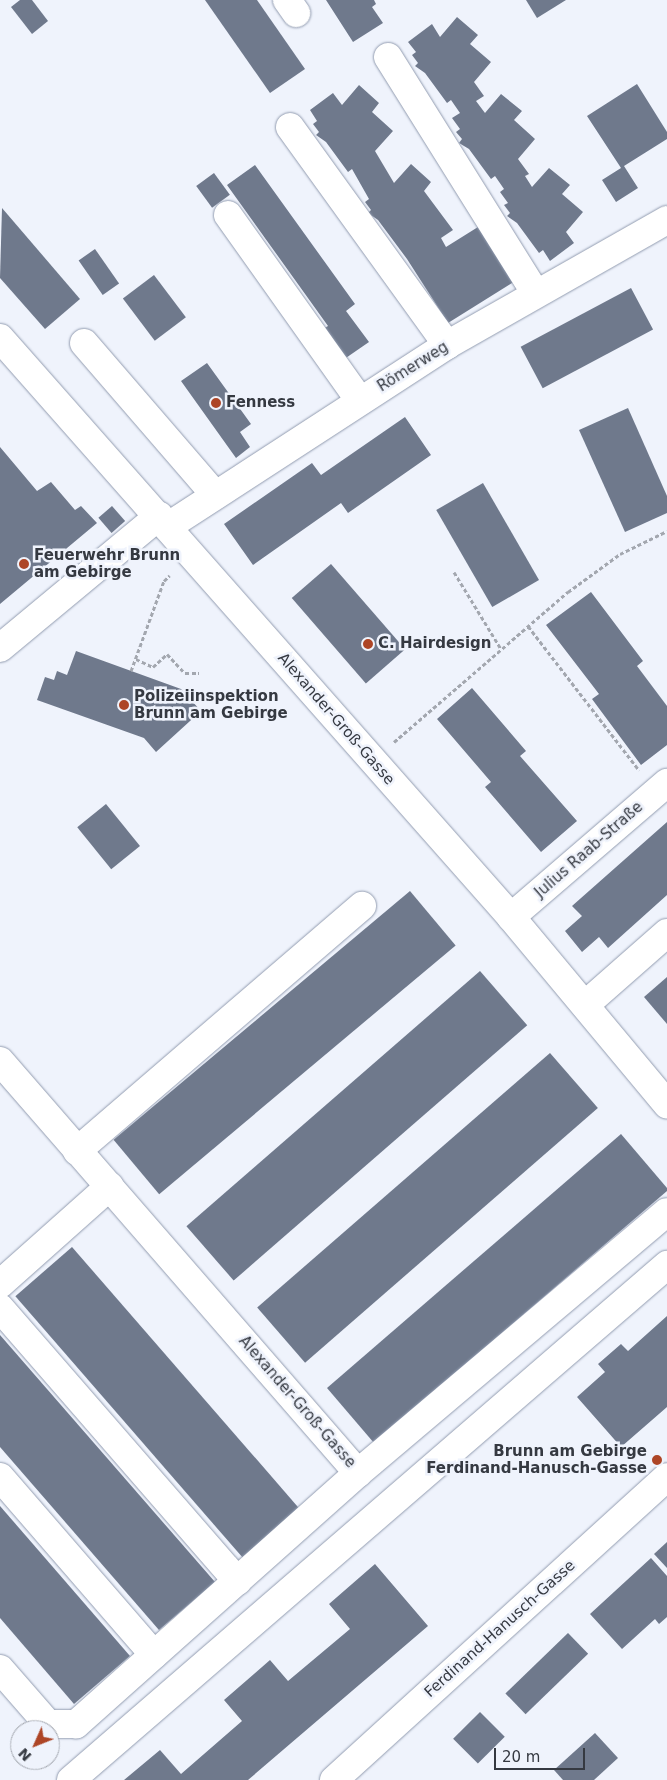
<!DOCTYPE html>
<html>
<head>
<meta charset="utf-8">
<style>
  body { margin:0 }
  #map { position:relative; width:667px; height:1780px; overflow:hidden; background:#eff3fc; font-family:"DejaVu Sans",sans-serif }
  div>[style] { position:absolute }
  .building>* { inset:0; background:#6f798c; transform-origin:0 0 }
  .path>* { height:3px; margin-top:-1.5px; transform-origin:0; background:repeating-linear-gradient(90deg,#a3a7af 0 4px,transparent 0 6.5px) }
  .roads { filter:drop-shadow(0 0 1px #929cb0) drop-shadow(0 0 1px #929cb0) }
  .minor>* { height:28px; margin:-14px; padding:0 14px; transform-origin:14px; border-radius:14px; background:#fff }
  .dots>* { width:14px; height:14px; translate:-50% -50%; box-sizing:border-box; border:2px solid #eff3fc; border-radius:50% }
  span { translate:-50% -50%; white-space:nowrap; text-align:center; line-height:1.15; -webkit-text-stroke:5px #eff3fc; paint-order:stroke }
  .street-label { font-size:15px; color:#353941 }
  .poi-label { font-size:15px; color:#353941; font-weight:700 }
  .left { translate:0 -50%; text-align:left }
  .right { translate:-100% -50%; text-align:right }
  .north { position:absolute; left:10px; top:1720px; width:50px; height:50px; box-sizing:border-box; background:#eff3fc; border:1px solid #a5a9b1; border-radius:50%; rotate:226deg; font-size:14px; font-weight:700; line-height:20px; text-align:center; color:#353941 }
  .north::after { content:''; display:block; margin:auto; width:18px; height:22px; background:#ad4526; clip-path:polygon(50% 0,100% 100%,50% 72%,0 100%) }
  .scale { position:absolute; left:494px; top:1748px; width:91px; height:22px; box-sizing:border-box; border:2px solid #353941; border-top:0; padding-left:6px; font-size:15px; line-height:18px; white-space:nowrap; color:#353941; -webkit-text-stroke:4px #eff3fc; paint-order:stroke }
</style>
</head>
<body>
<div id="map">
  <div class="building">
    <div style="clip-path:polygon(20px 0,32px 0,48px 21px,32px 34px,11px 7px)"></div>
    <div style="clip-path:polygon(205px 0,257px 0,305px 69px,270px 93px)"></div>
    <div style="clip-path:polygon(326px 0,374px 0,376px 4px,372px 7px,383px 23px,353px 42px)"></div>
    <div style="clip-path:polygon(526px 0,566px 0,537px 18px)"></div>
    <div style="clip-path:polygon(457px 17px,478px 35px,470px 44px,491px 62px,474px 82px,484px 96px,476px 101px,485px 113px,501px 94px,522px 111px,514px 120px,535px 139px,518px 159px,529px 174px,525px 176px,532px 187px,549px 168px,570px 185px,562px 194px,583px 212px,566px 232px,574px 243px,550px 261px,543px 250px,539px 253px,517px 223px,507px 216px,510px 213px,504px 205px,508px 203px,500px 192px,504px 189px,495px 176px,491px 179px,469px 149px,459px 143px,462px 139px,456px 132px,460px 129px,452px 118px,460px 113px,451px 100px,447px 103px,425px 73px,415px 66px,418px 63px,412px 55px,416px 52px,408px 42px,432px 24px,440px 37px)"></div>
    <div style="clip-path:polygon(637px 84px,667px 132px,667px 139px,624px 166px,638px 188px,616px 202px,602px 180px,621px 168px,587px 116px)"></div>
    <div style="clip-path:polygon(359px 85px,379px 103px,372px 112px,393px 131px,375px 151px,394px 183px,411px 164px,431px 182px,424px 191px,453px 230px,441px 238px,446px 247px,486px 222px,520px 278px,448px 323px,407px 259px,378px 220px,368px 213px,371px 210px,365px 202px,369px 199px,352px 169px,348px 172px,326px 142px,316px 135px,319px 132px,313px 124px,317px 121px,310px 110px,333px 93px,342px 105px)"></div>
    <div style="clip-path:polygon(255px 165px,355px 304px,346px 311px,369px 342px,340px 362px,318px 332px,328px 326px,227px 185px)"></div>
    <div style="left:214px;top:173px;width:27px;height:22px;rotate:54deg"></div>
    <div style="clip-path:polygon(2px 208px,80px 299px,45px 329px,0 278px)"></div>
    <div style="left:95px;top:249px;width:42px;height:20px;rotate:55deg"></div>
    <div style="left:154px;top:275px;width:53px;height:39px;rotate:53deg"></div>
    <div style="left:631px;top:288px;width:47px;height:125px;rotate:62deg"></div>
    <div style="clip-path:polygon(207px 363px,251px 424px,240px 432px,250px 447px,236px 458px,181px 381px)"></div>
    <div style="clip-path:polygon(628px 408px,667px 496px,667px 513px,625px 532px,579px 430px)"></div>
    <div style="clip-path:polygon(405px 417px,431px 455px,348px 513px,341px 503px,253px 565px,224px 524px,312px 463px,321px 475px)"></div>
    <div style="clip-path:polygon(0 447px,37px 491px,51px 482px,75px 510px,81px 506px,97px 523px,0 604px)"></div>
    <div style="left:483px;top:483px;width:112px;height:54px;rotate:60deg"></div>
    <div style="left:112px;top:506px;width:20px;height:18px;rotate:49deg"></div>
    <div style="left:331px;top:564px;width:113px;height:52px;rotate:49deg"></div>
    <div style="clip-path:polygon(591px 592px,643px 661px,637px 666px,667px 706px,667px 745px,641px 765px,592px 699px,599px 694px,546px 625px)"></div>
    <div style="clip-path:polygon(76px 651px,181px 689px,201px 711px,156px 752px,144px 738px,37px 700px,45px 677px,54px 680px,57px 671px,67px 675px)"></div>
    <div style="clip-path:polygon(472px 688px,526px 751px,520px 756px,577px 821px,541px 852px,485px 787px,491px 782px,437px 719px)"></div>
    <div style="left:106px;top:804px;width:54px;height:37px;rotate:51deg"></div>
    <div style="clip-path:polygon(667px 822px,667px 895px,608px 948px,599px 937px,582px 952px,565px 931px,582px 916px,572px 906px)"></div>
    <div style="left:410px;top:891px;width:71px;height:387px;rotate:50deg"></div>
    <div style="left:480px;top:971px;width:72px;height:389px;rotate:49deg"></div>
    <div style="clip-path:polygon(667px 977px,667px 1024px,644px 997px)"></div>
    <div style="left:550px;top:1053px;width:73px;height:388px;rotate:49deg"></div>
    <div style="clip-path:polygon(621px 1134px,667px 1188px,667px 1191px,374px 1443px,327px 1388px)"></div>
    <div style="left:72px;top:1247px;width:346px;height:75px;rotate:49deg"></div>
    <div style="clip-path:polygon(667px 1316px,667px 1407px,621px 1447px,577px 1397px,605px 1372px,598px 1364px,621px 1344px,628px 1351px)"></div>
    <div style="clip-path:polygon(0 1335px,215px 1582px,159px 1630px,0 1447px)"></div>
    <div style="clip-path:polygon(0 1506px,130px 1656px,74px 1704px,0 1618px)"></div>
    <div style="clip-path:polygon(667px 1542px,667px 1568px,654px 1554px)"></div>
    <div style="clip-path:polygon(651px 1558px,667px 1576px,667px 1617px,659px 1624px,655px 1619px,622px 1649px,590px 1614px)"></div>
    <div style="clip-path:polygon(375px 1564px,428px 1626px,248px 1780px,124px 1780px,160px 1750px,181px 1774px,242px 1721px,224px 1700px,270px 1660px,288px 1681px,350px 1629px,329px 1604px)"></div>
    <div style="left:568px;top:1633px;width:29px;height:87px;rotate:46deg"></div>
    <div style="left:480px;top:1712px;width:35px;height:38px;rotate:45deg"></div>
    <div style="clip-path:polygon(595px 1733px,618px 1758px,594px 1780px,563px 1780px,554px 1770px)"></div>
  </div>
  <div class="path">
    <div style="left:454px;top:572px;width:90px;rotate:58.6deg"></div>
    <div style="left:528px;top:626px;width:182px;rotate:52.4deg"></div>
    <div style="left:136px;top:659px;width:19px;rotate:25deg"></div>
    <div style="left:153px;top:667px;width:19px;rotate:-43deg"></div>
    <div style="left:167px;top:654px;width:26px;rotate:47deg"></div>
    <div style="left:185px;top:673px;width:14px"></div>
    <div style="left:131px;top:671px;width:96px;rotate:-69.9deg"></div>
    <div style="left:164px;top:581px;width:8px;rotate:-45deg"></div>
    <div style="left:394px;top:742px;width:230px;rotate:-40.8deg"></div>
    <div style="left:568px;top:592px;width:64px;rotate:-36.2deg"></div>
    <div style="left:620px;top:554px;width:52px;rotate:-26.1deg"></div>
  </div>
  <div class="roads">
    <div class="minor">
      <div style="left:287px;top:0;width:16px;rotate:55deg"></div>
      <div style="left:388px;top:57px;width:279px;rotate:58deg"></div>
      <div style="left:290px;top:127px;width:269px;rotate:54.2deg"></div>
      <div style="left:228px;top:215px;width:228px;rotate:54.6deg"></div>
      <div style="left:0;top:338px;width:772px;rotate:48.57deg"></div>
      <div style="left:511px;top:917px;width:244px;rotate:50.2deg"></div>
      <div style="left:84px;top:343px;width:201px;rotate:49.2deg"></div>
      <div style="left:167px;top:527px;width:334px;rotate:-33deg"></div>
      <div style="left:447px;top:345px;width:253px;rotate:-29.6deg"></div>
      <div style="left:0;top:648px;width:207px;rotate:-39.7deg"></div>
      <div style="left:511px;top:917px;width:206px;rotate:-40.7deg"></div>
      <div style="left:585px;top:1005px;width:109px;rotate:-41.3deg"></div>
      <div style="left:0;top:1061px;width:546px;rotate:49.01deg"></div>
      <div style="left:358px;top:1473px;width:378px;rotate:138.3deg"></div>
      <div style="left:76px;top:1724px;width:28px;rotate:180deg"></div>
      <div style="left:48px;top:1724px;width:73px;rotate:-131.1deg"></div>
      <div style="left:77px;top:1151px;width:376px;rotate:-40.7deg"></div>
      <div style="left:0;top:1284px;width:147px;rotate:-41.7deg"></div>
      <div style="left:0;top:1308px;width:362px;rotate:49deg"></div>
      <div style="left:358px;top:1473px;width:404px;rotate:-40.2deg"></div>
      <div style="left:0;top:1477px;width:235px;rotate:49.1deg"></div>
      <div style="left:71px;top:1780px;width:788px;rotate:-40.83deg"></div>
      <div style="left:334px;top:1780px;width:450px;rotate:-42.3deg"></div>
    </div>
  </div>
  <div class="dots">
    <div style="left:216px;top:403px;background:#ad4526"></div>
    <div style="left:24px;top:564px;background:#ad4526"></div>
    <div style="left:368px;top:644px;background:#ad4526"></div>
    <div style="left:124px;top:705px;background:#ad4526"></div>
    <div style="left:657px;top:1460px;background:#ad4526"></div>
  </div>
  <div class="street-label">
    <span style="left:413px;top:367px;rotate:-32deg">Römerweg</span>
    <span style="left:336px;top:719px;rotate:49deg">Alexander-Groß-Gasse</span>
    <span style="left:589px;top:850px;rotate:-41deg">Julius Raab-Straße</span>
    <span style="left:297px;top:1402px;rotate:49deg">Alexander-Groß-Gasse</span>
    <span style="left:500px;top:1629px;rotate:-42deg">Ferdinand-Hanusch-Gasse</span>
  </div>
  <div class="poi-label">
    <span class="left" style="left:226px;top:403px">Fenness</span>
    <span class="left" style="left:34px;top:564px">Feuerwehr Brunn<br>am Gebirge</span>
    <span class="left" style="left:378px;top:644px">C. Hairdesign</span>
    <span class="left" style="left:134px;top:705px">Polizeiinspektion<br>Brunn am Gebirge</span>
    <span class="right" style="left:647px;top:1460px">Brunn am Gebirge<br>Ferdinand-Hanusch-Gasse</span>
  </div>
  <div class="north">N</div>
  <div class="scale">20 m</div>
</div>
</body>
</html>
